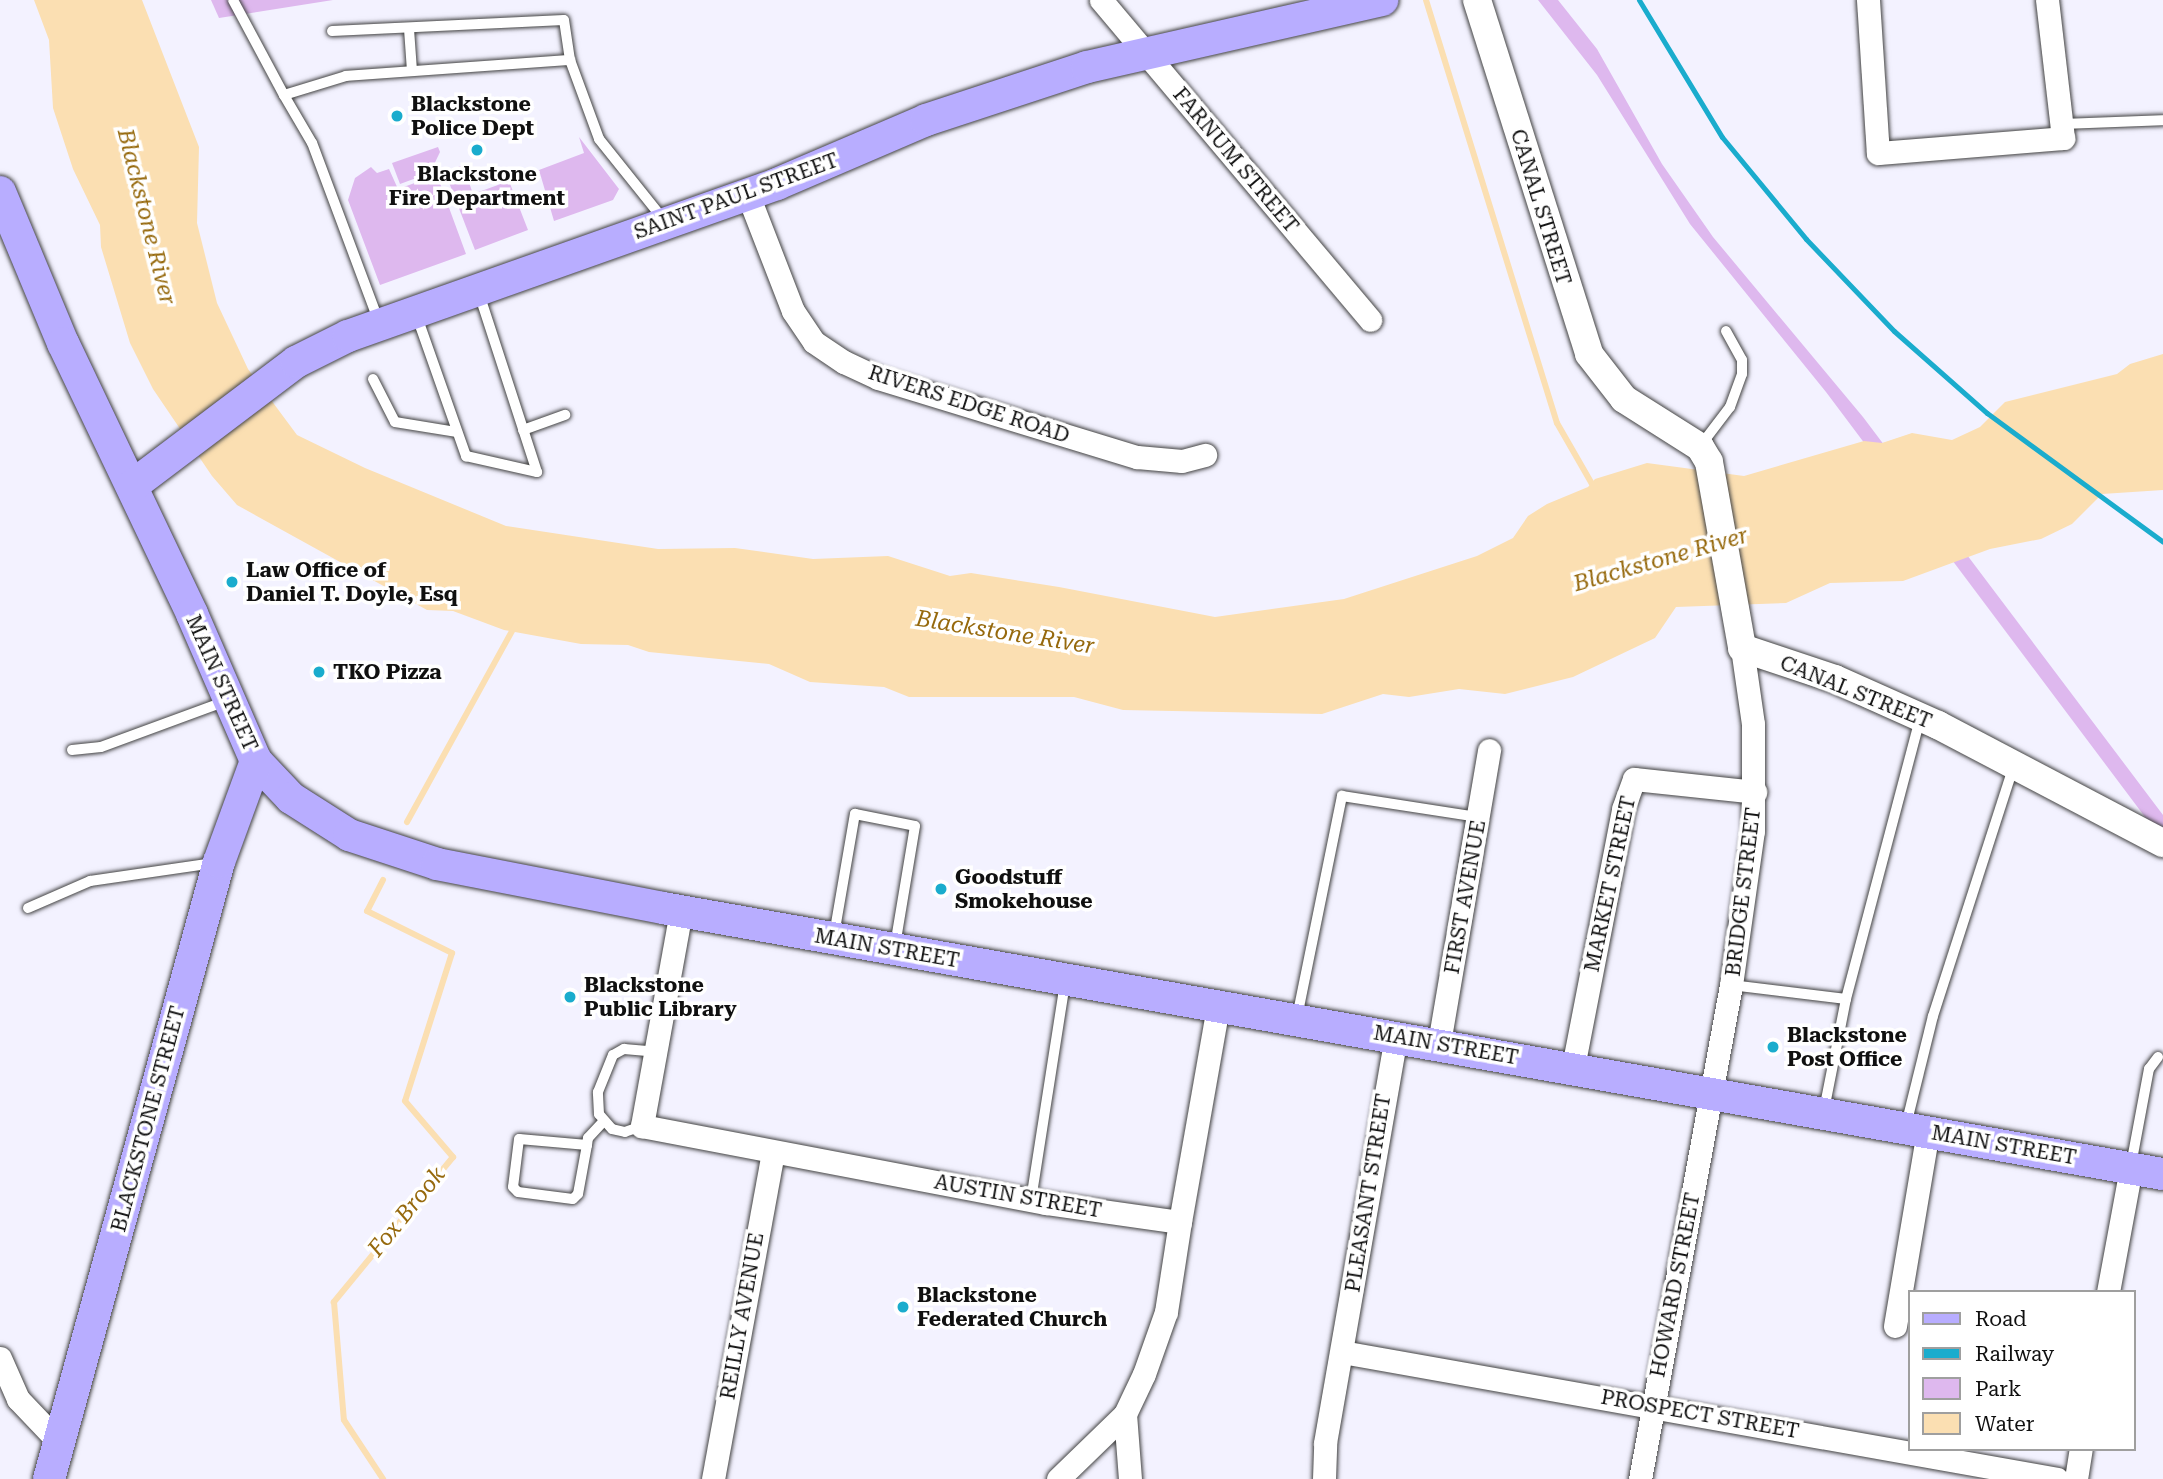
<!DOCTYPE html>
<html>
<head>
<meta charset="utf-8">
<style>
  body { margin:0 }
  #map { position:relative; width:2163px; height:1479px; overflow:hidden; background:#f3f2ff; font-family:"Roboto Serif",serif }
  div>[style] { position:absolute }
  .green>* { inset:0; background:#deb8ee }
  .water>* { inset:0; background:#fbdfb2 }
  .stream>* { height:6px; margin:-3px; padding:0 3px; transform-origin:3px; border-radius:3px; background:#fbdfb2 }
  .roads { filter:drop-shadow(0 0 2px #434343) drop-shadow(0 0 2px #434343) }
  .service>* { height:10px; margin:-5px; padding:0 5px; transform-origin:5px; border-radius:5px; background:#fff }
  .minor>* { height:23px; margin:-11.5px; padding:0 11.5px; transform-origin:11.5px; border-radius:11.5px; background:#fff }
  .tertiary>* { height:28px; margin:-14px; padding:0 14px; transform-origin:14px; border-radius:14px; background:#fff }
  .secondary>* { height:32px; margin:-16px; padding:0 16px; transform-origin:16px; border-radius:16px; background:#b8adff }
  .rail>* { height:5px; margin:-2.5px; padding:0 2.5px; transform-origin:2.5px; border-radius:2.5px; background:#1aaccd }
  .dots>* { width:19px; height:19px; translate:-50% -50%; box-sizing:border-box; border:4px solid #fff; border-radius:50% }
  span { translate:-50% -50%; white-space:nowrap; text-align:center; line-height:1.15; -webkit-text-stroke:7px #fff; paint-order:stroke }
  .poi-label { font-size:21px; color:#101010; font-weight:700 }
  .left { translate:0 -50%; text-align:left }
  .street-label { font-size:21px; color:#101010 }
  .water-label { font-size:23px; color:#96690d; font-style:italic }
  .legend { position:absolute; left:1908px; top:1290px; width:228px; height:161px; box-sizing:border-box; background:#fff; border:2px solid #9f9f9f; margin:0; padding:9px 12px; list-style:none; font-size:21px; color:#101010 }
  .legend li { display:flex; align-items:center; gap:14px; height:35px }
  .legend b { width:35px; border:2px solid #9f9f9f }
</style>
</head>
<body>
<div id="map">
  <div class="green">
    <div style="clip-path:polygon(211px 0,333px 0,219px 18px)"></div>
    <div style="clip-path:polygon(1538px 0,1558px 0,1597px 49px,1662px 164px,1713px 237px,1863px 417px,2163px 815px,2163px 841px,1826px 392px,1690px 224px,1597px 75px)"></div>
    <div style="clip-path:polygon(579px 137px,619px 189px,613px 200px,554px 221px,539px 170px,584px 153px)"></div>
    <div style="clip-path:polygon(438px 147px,440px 152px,430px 173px,400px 184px,392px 163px)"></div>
    <div style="clip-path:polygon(463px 165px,473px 194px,509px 181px,528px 230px,475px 250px,445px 172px)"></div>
    <div style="clip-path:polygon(371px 167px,377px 173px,389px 169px,398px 189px,437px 175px,466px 254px,380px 285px,348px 200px,355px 178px)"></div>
  </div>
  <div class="water">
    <div style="clip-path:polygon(34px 0,142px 0,199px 147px,197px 223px,217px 303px,248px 369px,297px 435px,365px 468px,506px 526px,658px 549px,735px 548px,813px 559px,888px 556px,950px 576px,971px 573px,1059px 587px,1215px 617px,1344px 599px,1477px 556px,1513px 538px,1528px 516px,1547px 504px,1588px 487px,1595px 479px,1647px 463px,1744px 476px,1864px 441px,1882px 443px,1912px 433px,1952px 440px,1980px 427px,2005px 402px,2117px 374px,2130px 364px,2163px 354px,2163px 490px,2102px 494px,2072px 524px,2041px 539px,1990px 549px,1903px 581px,1830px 583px,1786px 603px,1676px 607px,1655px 638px,1573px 677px,1505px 694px,1459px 689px,1409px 697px,1383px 694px,1322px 714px,1123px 710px,1074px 697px,909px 697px,884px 687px,810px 682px,769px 664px,649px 652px,628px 645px,581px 644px,504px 630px,453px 611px,427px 610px,237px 505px,212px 476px,153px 389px,130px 343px,101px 247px,100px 225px,73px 169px,53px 108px,49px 40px)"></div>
  </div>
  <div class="stream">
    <div style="left:1426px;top:0;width:443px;rotate:72.8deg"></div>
    <div style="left:1557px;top:423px;width:76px;rotate:60.1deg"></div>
    <div style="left:407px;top:822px;width:226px;rotate:-61.2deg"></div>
    <div style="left:383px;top:880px;width:35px;rotate:117deg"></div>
    <div style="left:367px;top:911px;width:95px;rotate:26.3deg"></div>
    <div style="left:452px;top:953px;width:155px;rotate:107.6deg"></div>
    <div style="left:405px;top:1101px;width:74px;rotate:49.4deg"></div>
    <div style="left:453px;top:1157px;width:188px;rotate:129.4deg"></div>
    <div style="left:334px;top:1302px;width:118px;rotate:85.2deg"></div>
    <div style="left:344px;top:1420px;width:71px;rotate:56.5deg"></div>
  </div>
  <div class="roads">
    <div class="service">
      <div style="left:233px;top:0;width:108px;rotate:61.8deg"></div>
      <div style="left:409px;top:29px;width:42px;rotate:85.9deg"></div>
      <div style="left:332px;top:31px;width:232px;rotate:-2.7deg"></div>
      <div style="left:564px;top:20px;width:40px;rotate:81.5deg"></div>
      <div style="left:570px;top:60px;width:84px;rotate:69.8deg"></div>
      <div style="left:599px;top:139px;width:104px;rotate:51.3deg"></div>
      <div style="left:2061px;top:124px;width:102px;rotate:-2.2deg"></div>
      <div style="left:416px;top:314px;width:151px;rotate:70.6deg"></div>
      <div style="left:466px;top:456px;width:73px;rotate:12.7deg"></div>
      <div style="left:537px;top:472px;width:188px;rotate:-108deg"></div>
      <div style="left:379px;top:322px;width:191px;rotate:-110.5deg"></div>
      <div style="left:312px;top:143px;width:56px;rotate:-120.3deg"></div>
      <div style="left:284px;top:95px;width:65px;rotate:-17deg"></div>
      <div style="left:346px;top:76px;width:225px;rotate:-4.1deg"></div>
      <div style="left:373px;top:379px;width:48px;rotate:62.9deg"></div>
      <div style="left:395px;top:422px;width:63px;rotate:9.2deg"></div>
      <div style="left:523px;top:430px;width:45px;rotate:-19.7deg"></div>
      <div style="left:1701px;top:445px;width:48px;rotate:-52.7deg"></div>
      <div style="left:1730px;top:407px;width:35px;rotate:-70deg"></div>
      <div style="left:1742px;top:374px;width:14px;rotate:-90deg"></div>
      <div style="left:1742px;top:360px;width:33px;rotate:-119deg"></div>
      <div style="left:72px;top:750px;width:29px;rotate:-6deg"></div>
      <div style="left:101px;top:747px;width:133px;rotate:-20.2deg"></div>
      <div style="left:28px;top:908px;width:68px;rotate:-23.5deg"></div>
      <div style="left:90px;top:881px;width:125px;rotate:-8.3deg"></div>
      <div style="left:834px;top:935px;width:123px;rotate:-80.2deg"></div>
      <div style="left:855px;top:814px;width:61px;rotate:11.3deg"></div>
      <div style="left:915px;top:826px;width:122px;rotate:99.5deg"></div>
      <div style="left:1731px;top:985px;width:116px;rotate:6.9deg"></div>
      <div style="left:1297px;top:1017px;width:226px;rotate:-78.5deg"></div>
      <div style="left:1342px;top:796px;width:138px;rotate:8.8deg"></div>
      <div style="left:1824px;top:1110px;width:113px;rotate:-78.8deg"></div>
      <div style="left:1846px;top:999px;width:290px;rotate:-75.2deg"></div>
      <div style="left:1906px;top:1125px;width:112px;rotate:-76.1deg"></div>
      <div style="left:1933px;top:1016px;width:264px;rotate:-72.1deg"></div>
      <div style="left:642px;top:1126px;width:18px;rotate:161deg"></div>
      <div style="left:625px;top:1132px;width:13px;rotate:-167deg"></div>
      <div style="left:612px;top:1129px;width:20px;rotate:-131deg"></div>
      <div style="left:599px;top:1114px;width:22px;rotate:-93deg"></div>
      <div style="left:598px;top:1092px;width:40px;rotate:-68deg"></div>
      <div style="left:613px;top:1055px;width:13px;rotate:-29deg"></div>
      <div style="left:624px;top:1049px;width:32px;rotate:5deg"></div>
      <div style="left:587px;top:1145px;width:68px;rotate:-175deg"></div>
      <div style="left:519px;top:1139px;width:48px;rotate:97.1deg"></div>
      <div style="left:513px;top:1187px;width:7px;rotate:45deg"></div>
      <div style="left:518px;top:1192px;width:55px;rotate:7.3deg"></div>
      <div style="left:573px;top:1199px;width:7px;rotate:-45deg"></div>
      <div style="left:578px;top:1194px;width:50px;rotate:-79.6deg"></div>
      <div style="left:587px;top:1145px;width:7px;rotate:-82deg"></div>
      <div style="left:588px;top:1138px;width:22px;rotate:-47deg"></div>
      <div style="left:2131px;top:1165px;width:98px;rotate:-79.4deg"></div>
      <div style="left:2149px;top:1069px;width:15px;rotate:-53deg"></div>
      <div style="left:1031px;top:1200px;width:221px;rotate:-81.1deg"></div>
    </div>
    <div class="minor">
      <div style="left:1101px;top:0;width:418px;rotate:49.9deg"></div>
      <div style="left:1868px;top:0;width:153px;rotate:86.3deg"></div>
      <div style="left:1878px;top:153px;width:186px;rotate:-4.6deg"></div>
      <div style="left:2063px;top:138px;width:139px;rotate:-96.6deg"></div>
      <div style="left:748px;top:195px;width:124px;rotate:68.8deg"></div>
      <div style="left:793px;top:311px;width:37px;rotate:56deg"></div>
      <div style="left:814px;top:342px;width:36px;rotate:34deg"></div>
      <div style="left:844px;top:362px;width:38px;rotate:25deg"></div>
      <div style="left:878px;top:378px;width:271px;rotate:17deg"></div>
      <div style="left:1137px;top:457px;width:45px;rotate:5.1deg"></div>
      <div style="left:1182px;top:461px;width:24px;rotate:-15deg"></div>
      <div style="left:681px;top:911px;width:219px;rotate:100.3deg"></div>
      <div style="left:642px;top:1126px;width:411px;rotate:10.8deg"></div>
      <div style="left:1046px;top:1203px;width:135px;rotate:8.1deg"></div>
      <div style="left:1180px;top:1222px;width:218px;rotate:-80deg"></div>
      <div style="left:1439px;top:1043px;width:297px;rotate:-80.3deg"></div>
      <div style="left:1573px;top:1067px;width:263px;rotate:-79deg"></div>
      <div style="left:1623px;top:809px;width:32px;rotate:-70deg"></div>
      <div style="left:1634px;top:779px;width:122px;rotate:6.1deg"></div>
      <div style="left:2108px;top:1292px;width:126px;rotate:-79.5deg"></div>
      <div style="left:1895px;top:1326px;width:198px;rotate:-80.4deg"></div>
      <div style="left:1342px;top:1352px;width:726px;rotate:10.07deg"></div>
      <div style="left:0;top:1358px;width:45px;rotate:66.3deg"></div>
      <div style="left:18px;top:1399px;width:59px;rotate:46.4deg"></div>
      <div style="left:1125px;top:1414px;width:65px;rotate:85.6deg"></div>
      <div style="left:713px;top:1479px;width:331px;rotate:-79.6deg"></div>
      <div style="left:1058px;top:1479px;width:93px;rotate:-44.1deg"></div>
      <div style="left:1125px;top:1414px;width:44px;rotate:-64.6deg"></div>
      <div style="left:1144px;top:1374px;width:66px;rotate:-70.5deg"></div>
      <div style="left:1166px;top:1312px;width:91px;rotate:-81.2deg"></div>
      <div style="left:1324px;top:1479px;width:36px;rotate:-88deg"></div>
      <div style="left:1325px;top:1443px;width:413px;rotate:-80.1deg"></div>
      <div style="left:1640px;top:1479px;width:502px;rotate:-79.56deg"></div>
      <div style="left:1731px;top:985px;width:156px;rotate:-81.9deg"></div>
      <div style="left:1753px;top:831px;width:107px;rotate:-90deg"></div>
      <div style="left:1753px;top:724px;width:77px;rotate:-98.2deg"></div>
      <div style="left:2076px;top:1479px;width:30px;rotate:-81deg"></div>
    </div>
    <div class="tertiary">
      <div style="left:1477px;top:0;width:371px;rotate:72.4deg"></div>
      <div style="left:1589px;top:354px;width:57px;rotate:52.1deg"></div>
      <div style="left:1624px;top:399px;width:90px;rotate:32.3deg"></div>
      <div style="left:1700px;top:447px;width:17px;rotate:59deg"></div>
      <div style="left:1709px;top:462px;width:189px;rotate:79.9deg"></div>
      <div style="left:1742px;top:648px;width:98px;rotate:18.4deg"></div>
      <div style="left:1835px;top:679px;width:113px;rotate:24.1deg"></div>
      <div style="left:1938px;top:725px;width:254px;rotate:27.7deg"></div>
    </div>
    <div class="secondary">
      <div style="left:0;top:192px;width:164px;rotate:67.4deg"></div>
      <div style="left:63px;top:343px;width:300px;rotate:64.5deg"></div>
      <div style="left:192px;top:614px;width:160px;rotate:66.5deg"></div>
      <div style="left:256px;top:761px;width:51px;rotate:46.6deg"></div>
      <div style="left:291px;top:798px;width:69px;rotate:32.5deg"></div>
      <div style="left:349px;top:835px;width:93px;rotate:18.2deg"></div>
      <div style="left:437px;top:864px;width:230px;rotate:11deg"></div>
      <div style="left:663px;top:908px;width:1523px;rotate:10.06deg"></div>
      <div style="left:132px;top:486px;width:206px;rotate:-37.1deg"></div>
      <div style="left:296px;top:362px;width:58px;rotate:-26.6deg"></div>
      <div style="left:348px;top:336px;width:455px;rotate:-19.5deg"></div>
      <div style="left:777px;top:184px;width:162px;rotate:-23.2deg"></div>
      <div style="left:926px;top:120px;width:169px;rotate:-18.2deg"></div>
      <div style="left:1087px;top:67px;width:303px;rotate:-12.8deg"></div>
      <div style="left:49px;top:1479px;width:640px;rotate:-74.6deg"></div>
      <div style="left:219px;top:862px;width:108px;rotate:-69.9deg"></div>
    </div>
  </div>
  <div class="rail">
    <div style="left:1639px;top:0;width:160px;rotate:58.8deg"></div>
    <div style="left:1722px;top:137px;width:132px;rotate:50.5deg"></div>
    <div style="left:1806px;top:239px;width:127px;rotate:46.3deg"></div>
    <div style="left:1894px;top:331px;width:124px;rotate:41.4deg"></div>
    <div style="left:1987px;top:413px;width:218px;rotate:36.2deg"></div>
  </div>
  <div class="dots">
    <div style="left:397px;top:116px;background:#1aaccd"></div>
    <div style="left:477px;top:150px;background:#1aaccd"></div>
    <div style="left:232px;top:582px;background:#1aaccd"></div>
    <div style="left:319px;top:672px;background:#1aaccd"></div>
    <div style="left:941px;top:889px;background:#1aaccd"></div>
    <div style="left:570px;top:997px;background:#1aaccd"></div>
    <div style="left:1773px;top:1047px;background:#1aaccd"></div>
    <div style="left:903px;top:1307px;background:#1aaccd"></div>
  </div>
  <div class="poi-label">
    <span class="left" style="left:411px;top:116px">Blackstone<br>Police Dept</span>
    <span style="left:477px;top:186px">Blackstone<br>Fire Department</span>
    <span class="left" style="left:246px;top:582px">Law Office of<br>Daniel T. Doyle, Esq</span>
    <span class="left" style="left:333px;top:672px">TKO Pizza</span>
    <span class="left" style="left:955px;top:889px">Goodstuff<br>Smokehouse</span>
    <span class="left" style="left:584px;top:997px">Blackstone<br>Public Library</span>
    <span class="left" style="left:1787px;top:1047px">Blackstone<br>Post Office</span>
    <span class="left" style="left:917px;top:1307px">Blackstone<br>Federated Church</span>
  </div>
  <div class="street-label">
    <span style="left:1236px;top:160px;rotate:50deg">FARNUM STREET</span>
    <span style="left:736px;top:196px;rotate:-20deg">SAINT PAUL STREET</span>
    <span style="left:1541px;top:207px;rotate:73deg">CANAL STREET</span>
    <span style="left:969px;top:404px;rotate:18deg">RIVERS EDGE ROAD</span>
    <span style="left:222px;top:683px;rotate:66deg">MAIN STREET</span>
    <span style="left:1856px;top:692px;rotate:22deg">CANAL STREET</span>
    <span style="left:1610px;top:884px;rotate:-78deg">MARKET STREET</span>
    <span style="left:1743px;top:892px;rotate:-83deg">BRIDGE STREET</span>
    <span style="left:1465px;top:897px;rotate:-80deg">FIRST AVENUE</span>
    <span style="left:887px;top:948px;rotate:10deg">MAIN STREET</span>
    <span style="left:1446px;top:1045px;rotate:10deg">MAIN STREET</span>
    <span style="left:148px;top:1119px;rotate:-75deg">BLACKSTONE STREET</span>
    <span style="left:2004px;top:1145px;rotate:10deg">MAIN STREET</span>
    <span style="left:1368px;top:1193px;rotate:-81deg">PLEASANT STREET</span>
    <span style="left:1018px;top:1196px;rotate:10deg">AUSTIN STREET</span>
    <span style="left:1675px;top:1285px;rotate:-79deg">HOWARD STREET</span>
    <span style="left:742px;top:1316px;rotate:-80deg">REILLY AVENUE</span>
    <span style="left:1700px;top:1414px;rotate:10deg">PROSPECT STREET</span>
  </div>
  <div class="water-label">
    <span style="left:146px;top:217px;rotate:76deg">Blackstone River</span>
    <span style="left:1661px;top:560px;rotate:-16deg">Blackstone River</span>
    <span style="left:1005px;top:633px;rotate:9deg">Blackstone River</span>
    <span style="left:407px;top:1212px;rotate:-51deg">Fox Brook</span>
  </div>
  <ul class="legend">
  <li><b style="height:9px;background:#b8adff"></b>Road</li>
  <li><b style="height:9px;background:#1aaccd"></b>Railway</li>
  <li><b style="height:19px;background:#deb8ee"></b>Park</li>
  <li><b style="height:19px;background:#fbdfb2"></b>Water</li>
  </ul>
</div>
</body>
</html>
